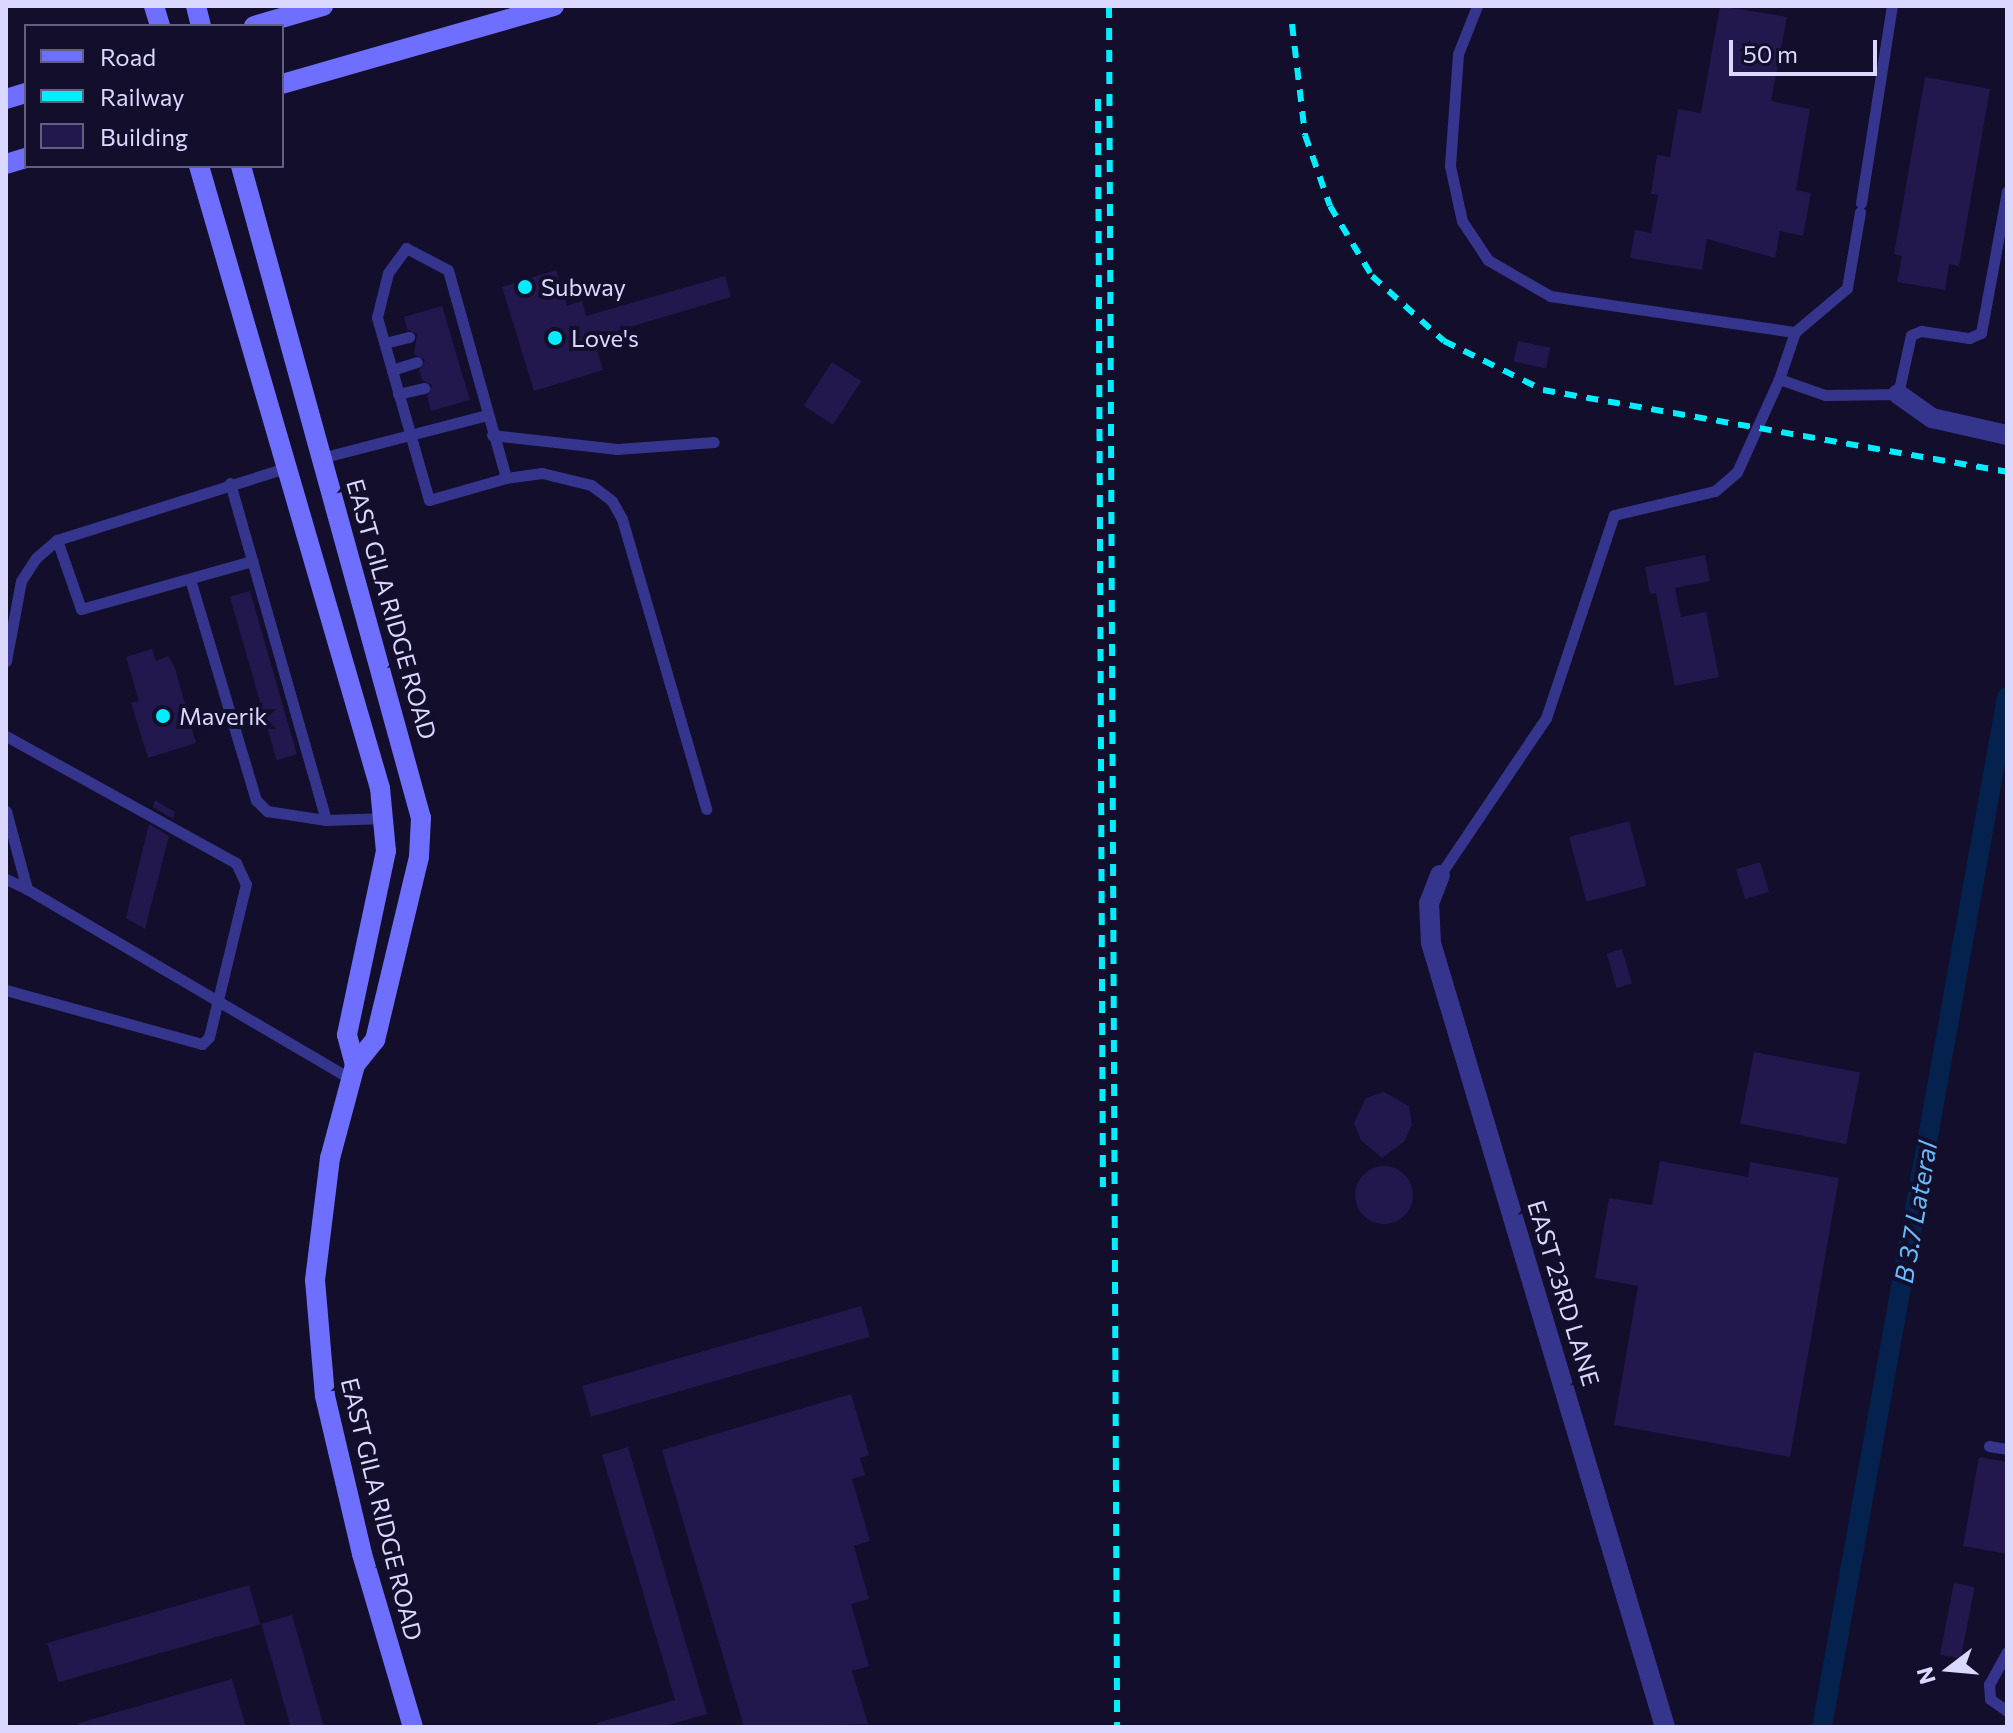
<!DOCTYPE html>
<html>
<head>
<meta charset="utf-8">
<style>
  body { margin:0 }
  #map { position:relative; width:2013px; height:1733px; overflow:hidden; background:#120e2b; font-family:Commissioner,sans-serif }
  div>[style] { position:absolute }
  .canal>* { height:20px; margin:-10px; padding:0 10px; transform-origin:10px; border-radius:10px; background:#05214d }
  .building>* { inset:0; background:#22184e; transform-origin:0 0 }
  .round { border-radius:50% }
  .lane>* { height:11px; margin:-5.5px; padding:0 5.5px; transform-origin:5.5px; border-radius:5.5px; background:#36358e }
  .street>* { height:20px; margin:-10px; padding:0 10px; transform-origin:10px; border-radius:10px; background:#36358e }
  .secondary>* { height:20px; margin:-10px; padding:0 10px; transform-origin:10px; border-radius:10px; background:#6f6fff }
  .rail>* { height:6px; margin-top:-3px; transform-origin:0; background:repeating-linear-gradient(90deg,#04edff 0 12px,transparent 0 22px) }
  .dots>* { width:22px; height:22px; translate:-50% -50%; box-sizing:border-box; border:4px solid #120e2b; border-radius:50% }
  span { translate:-50% -50%; white-space:nowrap; text-align:center; line-height:1.15; -webkit-text-stroke:8px #120e2b; paint-order:stroke }
  .poi-label { font-size:24px; color:#dbd8ff }
  .left { translate:0 -50%; text-align:left }
  .street-label { font-size:24px; color:#dbd8ff }
  .water-label { font-size:26px; color:#66bcff; font-style:italic }
  .frame { position:absolute; inset:0; border:8px solid #dbd8ff; pointer-events:none }
  .legend { position:absolute; left:24px; top:24px; width:260px; height:144px; box-sizing:border-box; background:#120e2b; border:2px solid #625f80; margin:0; padding:10px 14px; list-style:none; font-size:24px; color:#dbd8ff }
  .legend li { display:flex; align-items:center; gap:16px; height:40px }
  .legend b { width:40px; border:2px solid #625f80 }
  .north { position:absolute; left:1909px; top:1629px; width:80px; height:80px; -webkit-text-stroke:6px #120e2b; paint-order:stroke; rotate:254deg; font-size:22px; font-weight:700; line-height:32px; text-align:center; color:#dbd8ff }
  .north::after { content:''; display:block; margin:auto; width:28px; height:36px; background:#dbd8ff; clip-path:polygon(50% 0,100% 100%,50% 72%,0 100%) }
  .scale { position:absolute; left:1729px; top:40px; width:148px; height:36px; box-sizing:border-box; border:4px solid #dbd8ff; border-top:0; padding-left:10px; font-size:24px; line-height:28px; white-space:nowrap; color:#dbd8ff; -webkit-text-stroke:6px #120e2b; paint-order:stroke }
</style>
</head>
<body>
<div id="map">
  <div class="canal">
    <div style="left:1822px;top:1727px;width:1046px;rotate:-79.82deg"></div>
  </div>
  <div class="building">
    <div style="clip-path:polygon(1720px 6px,1787px 17px,1771px 101px,1810px 109px,1796px 190px,1811px 193px,1803px 236px,1780px 231px,1775px 258px,1707px 239px,1702px 270px,1630px 258px,1635px 230px,1651px 233px,1658px 195px,1651px 194px,1657px 155px,1670px 157px,1678px 109px,1701px 113px)"></div>
    <div style="clip-path:polygon(1925px 77px,1990px 89px,1959px 266px,1949px 264px,1945px 290px,1897px 282px,1902px 256px,1894px 254px)"></div>
    <div style="clip-path:polygon(556px 270px,567px 306px,582px 301px,586px 316px,725px 276px,731px 297px,593px 338px,603px 370px,534px 391px,502px 287px)"></div>
    <div style="clip-path:polygon(442px 306px,470px 400px,431px 411px,427px 396px,432px 385px,422px 380px,419px 370px,425px 360px,414px 354px,417px 334px,407px 329px,404px 317px)"></div>
    <div style="left:1518px;top:341px;width:33px;height:21px;rotate:12deg"></div>
    <div style="left:832px;top:362px;width:35px;height:52px;rotate:33deg"></div>
    <div style="clip-path:polygon(1705px 555px,1710px 581px,1675px 588px,1681px 617px,1706px 612px,1719px 677px,1675px 686px,1656px 593px,1650px 594px,1645px 567px)"></div>
    <div style="left:250px;top:591px;width:170px;height:21px;rotate:74deg"></div>
    <div style="clip-path:polygon(152px 649px,156px 661px,168px 656px,175px 668px,196px 743px,148px 758px,131px 703px,139px 701px,126px 657px)"></div>
    <div style="clip-path:polygon(155px 800px,175px 812px,173px 819px,153px 807px)"></div>
    <div style="left:1629px;top:821px;width:67px;height:62px;rotate:75deg"></div>
    <div style="clip-path:polygon(149px 824px,169px 836px,145px 929px,126px 918px)"></div>
    <div style="left:1760px;top:862px;width:31px;height:25px;rotate:73deg"></div>
    <div style="left:1622px;top:949px;width:36px;height:16px;rotate:74deg"></div>
    <div style="left:1754px;top:1052px;width:108px;height:73px;rotate:11deg"></div>
    <div style="clip-path:polygon(1384px 1092px,1409px 1106px,1412px 1125px,1404px 1142px,1382px 1158px,1361px 1140px,1354px 1123px,1366px 1098px)"></div>
    <div style="clip-path:polygon(1660px 1161px,1748px 1177px,1750px 1162px,1839px 1178px,1790px 1457px,1614px 1425px,1638px 1286px,1595px 1278px,1609px 1198px,1652px 1205px)"></div>
    <div class="round" style="left:1355px;top:1166px;width:58px;height:58px"></div>
    <div style="left:861px;top:1306px;width:32px;height:290px;rotate:74deg"></div>
    <div style="clip-path:polygon(851px 1394px,869px 1455px,860px 1458px,865px 1475px,852px 1479px,870px 1541px,854px 1546px,869px 1599px,851px 1604px,869px 1666px,852px 1671px,868px 1724px,744px 1727px,662px 1450px)"></div>
    <div style="clip-path:polygon(628px 1447px,707px 1714px,661px 1727px,597px 1727px,597px 1723px,675px 1700px,602px 1455px)"></div>
    <div style="clip-path:polygon(1979px 1457px,2007px 1462px,2007px 1554px,1963px 1546px)"></div>
    <div style="left:1954px;top:1583px;width:21px;height:73px;rotate:11deg"></div>
    <div style="left:249px;top:1585px;width:41px;height:210px;rotate:74deg"></div>
    <div style="left:292px;top:1615px;width:116px;height:32px;rotate:74deg"></div>
    <div style="clip-path:polygon(232px 1679px,246px 1727px,80px 1727px,79px 1723px)"></div>
  </div>
  <div class="lane">
    <div style="left:1477px;top:6px;width:52px;rotate:111.6deg"></div>
    <div style="left:1458px;top:54px;width:112px;rotate:94.1deg"></div>
    <div style="left:1450px;top:166px;width:56px;rotate:77.7deg"></div>
    <div style="left:1462px;top:221px;width:47px;rotate:56.3deg"></div>
    <div style="left:1488px;top:260px;width:72px;rotate:30.1deg"></div>
    <div style="left:1550px;top:296px;width:248px;rotate:8.4deg"></div>
    <div style="left:1861px;top:203px;width:199px;rotate:-81.1deg"></div>
    <div style="left:406px;top:248px;width:47px;rotate:27.6deg"></div>
    <div style="left:448px;top:270px;width:216px;rotate:74.4deg"></div>
    <div style="left:506px;top:478px;width:80px;rotate:164.1deg"></div>
    <div style="left:429px;top:500px;width:190px;rotate:-105.9deg"></div>
    <div style="left:377px;top:317px;width:45px;rotate:-76deg"></div>
    <div style="left:388px;top:273px;width:31px;rotate:-54deg"></div>
    <div style="left:385px;top:343px;width:25px;rotate:-14deg"></div>
    <div style="left:392px;top:370px;width:26px;rotate:-18deg"></div>
    <div style="left:1779px;top:379px;width:50px;rotate:-71.2deg"></div>
    <div style="left:1795px;top:332px;width:68px;rotate:-40.2deg"></div>
    <div style="left:1847px;top:288px;width:77px;rotate:-80.3deg"></div>
    <div style="left:398px;top:394px;width:27px;rotate:-13deg"></div>
    <div style="left:492px;top:435px;width:126px;rotate:6.4deg"></div>
    <div style="left:617px;top:449px;width:97px;rotate:-4.1deg"></div>
    <div style="left:321px;top:458px;width:171px;rotate:-14.5deg"></div>
    <div style="left:506px;top:478px;width:36px;rotate:-8deg"></div>
    <div style="left:542px;top:473px;width:50px;rotate:13.8deg"></div>
    <div style="left:591px;top:485px;width:26px;rotate:37deg"></div>
    <div style="left:612px;top:501px;width:21px;rotate:61deg"></div>
    <div style="left:622px;top:519px;width:302px;rotate:73.8deg"></div>
    <div style="left:230px;top:483px;width:350px;rotate:74.1deg"></div>
    <div style="left:326px;top:820px;width:59px;rotate:-1.9deg"></div>
    <div style="left:57px;top:540px;width:73px;rotate:70.8deg"></div>
    <div style="left:81px;top:609px;width:178px;rotate:-15.7deg"></div>
    <div style="left:190px;top:579px;width:231px;rotate:73.4deg"></div>
    <div style="left:256px;top:800px;width:16px;rotate:45deg"></div>
    <div style="left:267px;top:811px;width:60px;rotate:8.7deg"></div>
    <div style="left:6px;top:661px;width:81px;rotate:-79.4deg"></div>
    <div style="left:21px;top:581px;width:27px;rotate:-57deg"></div>
    <div style="left:36px;top:558px;width:28px;rotate:-41deg"></div>
    <div style="left:57px;top:540px;width:242px;rotate:-17.5deg"></div>
    <div style="left:6px;top:736px;width:263px;rotate:28.9deg"></div>
    <div style="left:236px;top:863px;width:23px;rotate:65deg"></div>
    <div style="left:246px;top:884px;width:157px;rotate:103.6deg"></div>
    <div style="left:209px;top:1037px;width:10px;rotate:135deg"></div>
    <div style="left:202px;top:1044px;width:203px;rotate:-164.6deg"></div>
    <div style="left:6px;top:811px;width:81px;rotate:74.9deg"></div>
    <div style="left:27px;top:889px;width:377px;rotate:30.4deg"></div>
    <div style="left:1440px;top:875px;width:189px;rotate:-56deg"></div>
    <div style="left:1546px;top:718px;width:214px;rotate:-71.5deg"></div>
    <div style="left:1614px;top:515px;width:104px;rotate:-13.4deg"></div>
    <div style="left:1715px;top:491px;width:29px;rotate:-41deg"></div>
    <div style="left:1737px;top:472px;width:102px;rotate:-65.7deg"></div>
    <div style="left:1779px;top:379px;width:49px;rotate:19.2deg"></div>
    <div style="left:1825px;top:395px;width:73px;rotate:-0.8deg"></div>
    <div style="left:1898px;top:394px;width:60px;rotate:-77.6deg"></div>
    <div style="left:1911px;top:335px;width:11px;rotate:-22deg"></div>
    <div style="left:1921px;top:331px;width:49px;rotate:8.3deg"></div>
    <div style="left:1969px;top:338px;width:13px;rotate:-23deg"></div>
    <div style="left:1981px;top:333px;width:144px;rotate:-79.6deg"></div>
    <div style="left:6px;top:879px;width:23px;rotate:25deg"></div>
    <div style="left:1989px;top:1446px;width:18px;rotate:9deg"></div>
    <div style="left:2007px;top:1652px;width:37px;rotate:119deg"></div>
    <div style="left:1989px;top:1684px;width:15px;rotate:86deg"></div>
    <div style="left:1990px;top:1699px;width:21px;rotate:35deg"></div>
  </div>
  <div class="street">
    <div style="left:1898px;top:394px;width:42px;rotate:35.2deg"></div>
    <div style="left:1932px;top:418px;width:77px;rotate:12.8deg"></div>
    <div style="left:1440px;top:875px;width:30px;rotate:111deg"></div>
    <div style="left:1429px;top:903px;width:40px;rotate:87.1deg"></div>
    <div style="left:1431px;top:943px;width:818px;rotate:73.38deg"></div>
  </div>
  <div class="secondary">
    <div style="left:154px;top:6px;width:21px;rotate:73deg"></div>
    <div style="left:196px;top:6px;width:21px;rotate:76deg"></div>
    <div style="left:254px;top:26px;width:72px;rotate:-16.2deg"></div>
    <div style="left:282px;top:84px;width:283px;rotate:-16deg"></div>
    <div style="left:6px;top:99px;width:21px;rotate:-17deg"></div>
    <div style="left:6px;top:164px;width:21px;rotate:-17deg"></div>
    <div style="left:199px;top:166px;width:648px;rotate:73.78deg"></div>
    <div style="left:380px;top:788px;width:63px;rotate:84.6deg"></div>
    <div style="left:386px;top:851px;width:188px;rotate:102deg"></div>
    <div style="left:347px;top:1035px;width:31px;rotate:75deg"></div>
    <div style="left:241px;top:166px;width:676px;rotate:74.57deg"></div>
    <div style="left:421px;top:818px;width:39px;rotate:93deg"></div>
    <div style="left:419px;top:857px;width:188px;rotate:103.5deg"></div>
    <div style="left:375px;top:1040px;width:32px;rotate:129deg"></div>
    <div style="left:355px;top:1065px;width:96px;rotate:105deg"></div>
    <div style="left:330px;top:1158px;width:123px;rotate:97deg"></div>
    <div style="left:315px;top:1280px;width:116px;rotate:85.1deg"></div>
    <div style="left:325px;top:1396px;width:162px;rotate:76.8deg"></div>
    <div style="left:362px;top:1554px;width:180px;rotate:73.6deg"></div>
  </div>
  <div class="rail">
    <div style="left:1109px;top:6px;width:1721px;rotate:89.73deg"></div>
    <div style="left:1292px;top:24px;width:112px;rotate:83.3deg"></div>
    <div style="left:1305px;top:135px;width:75px;rotate:70.6deg"></div>
    <div style="left:1330px;top:206px;width:82px;rotate:59deg"></div>
    <div style="left:1372px;top:276px;width:97px;rotate:42.1deg"></div>
    <div style="left:1444px;top:341px;width:110px;rotate:26.3deg"></div>
    <div style="left:1543px;top:390px;width:471px;rotate:10deg"></div>
    <div style="left:1098px;top:99px;width:1088px;rotate:89.74deg"></div>
  </div>
  <div class="dots">
    <div style="left:525px;top:287px;background:#04edff"></div>
    <div style="left:555px;top:338px;background:#04edff"></div>
    <div style="left:163px;top:716px;background:#04edff"></div>
  </div>
  <div class="poi-label">
    <span class="left" style="left:541px;top:287px">Subway</span>
    <span class="left" style="left:571px;top:338px">Love's</span>
    <span class="left" style="left:179px;top:716px">Maverik</span>
  </div>
  <div class="street-label">
    <span style="left:392px;top:609px;rotate:74deg">EAST GILA RIDGE ROAD</span>
    <span style="left:1564px;top:1293px;rotate:73deg">EAST 23RD LANE</span>
    <span style="left:382px;top:1509px;rotate:76deg">EAST GILA RIDGE ROAD</span>
  </div>
  <div class="water-label">
    <span style="left:1915px;top:1212px;rotate:-80deg">B 3.7 Lateral</span>
  </div>
  <div class="frame"></div>
  <ul class="legend">
  <li><b style="height:10px;background:#6f6fff"></b>Road</li>
  <li><b style="height:10px;background:#04edff"></b>Railway</li>
  <li><b style="height:22px;background:#22184e"></b>Building</li>
  </ul>
  <div class="north">N</div>
  <div class="scale">50 m</div>
</div>
</body>
</html>
